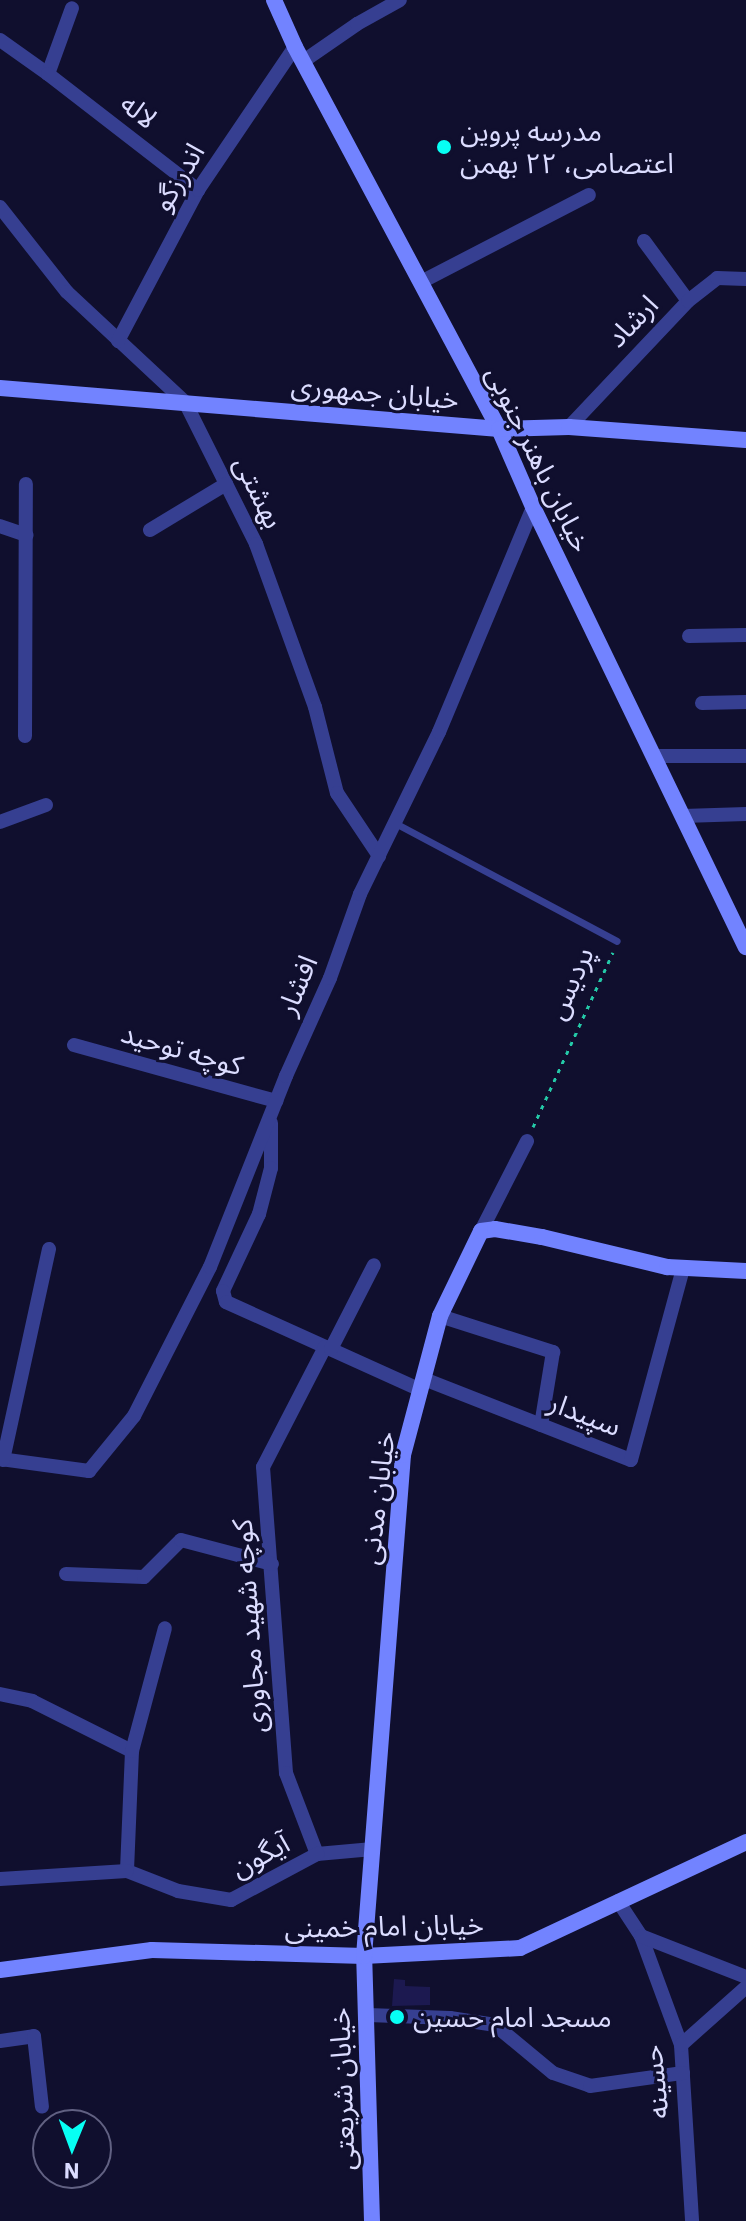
<!DOCTYPE html>
<html>
<head>
<meta charset="utf-8">
<style>
  body { margin:0 }
  #map { position:relative; width:746px; height:2221px; overflow:hidden; background:#100f2e; font-family:"IBM Plex Sans","Noto Sans Arabic",sans-serif }
  div>[style] { position:absolute }
  .building>* { inset:0; background:#1c1950 }
  .path>* { height:3px; margin-top:-1.5px; transform-origin:0; background:repeating-linear-gradient(90deg,#24caa8 0 4px,transparent 0 10px) }
  .lane>* { height:7px; margin:-3.5px; padding:0 3.5px; transform-origin:3.5px; border-radius:3.5px; background:#363f91 }
  .street>* { height:14px; margin:-7px; padding:0 7px; transform-origin:7px; border-radius:7px; background:#363f91 }
  .secondary>* { height:16px; margin:-8px; padding:0 8px; transform-origin:8px; border-radius:8px; background:#7283ff }
  .dots>* { width:22px; height:22px; translate:-50% -50%; box-sizing:border-box; border:4px solid #100f2e; border-radius:50% }
  span { translate:-50% -50%; white-space:nowrap; text-align:center; line-height:1.15; -webkit-text-stroke:6px #100f2e; paint-order:stroke }
  .street-label { font-size:28px; color:#dbdcff }
  .poi-label { font-size:28px; color:#dbdcff }
  .left { translate:0 -50%; text-align:left }
  .north { position:absolute; left:32px; top:2109px; width:80px; height:80px; box-sizing:border-box; background:#100f2e; border:2px solid #616182; border-radius:50%; rotate:181deg; font-size:22px; font-weight:700; line-height:32px; text-align:center; color:#dbdcff }
  .north::after { content:''; display:block; margin:auto; width:28px; height:36px; background:#07fff4; clip-path:polygon(50% 0,100% 100%,50% 72%,0 100%) }
</style>
</head>
<body>
<div id="map">
  <div class="building">
    <div style="clip-path:polygon(394px 1979px,405px 1980px,405px 1986px,430px 1987px,430px 2005px,392px 2006px)"></div>
  </div>
  <div class="path">
    <div style="left:533px;top:1127px;width:192px;rotate:-65.4deg"></div>
  </div>
  <div class="lane">
    <div style="left:395px;top:823px;width:251px;rotate:28deg"></div>
  </div>
  <div class="street">
    <div style="left:0;top:40px;width:59px;rotate:35.3deg"></div>
    <div style="left:48px;top:74px;width:70px;rotate:-70deg"></div>
    <div style="left:305px;top:60px;width:63px;rotate:-34.7deg"></div>
    <div style="left:357px;top:24px;width:49px;rotate:-29.2deg"></div>
    <div style="left:48px;top:74px;width:190px;rotate:37.7deg"></div>
    <div style="left:0;top:207px;width:108px;rotate:51.8deg"></div>
    <div style="left:67px;top:292px;width:161px;rotate:43deg"></div>
    <div style="left:185px;top:402px;width:159px;rotate:63.4deg"></div>
    <div style="left:256px;top:544px;width:173px;rotate:70.1deg"></div>
    <div style="left:315px;top:707px;width:89px;rotate:75.7deg"></div>
    <div style="left:337px;top:793px;width:76px;rotate:56.3deg"></div>
    <div style="left:644px;top:241px;width:74px;rotate:53.7deg"></div>
    <div style="left:421px;top:282px;width:189px;rotate:-27.4deg"></div>
    <div style="left:118px;top:341px;width:171px;rotate:-62.1deg"></div>
    <div style="left:198px;top:190px;width:173px;rotate:-55.9deg"></div>
    <div style="left:569px;top:427px;width:173px;rotate:-46.6deg"></div>
    <div style="left:688px;top:301px;width:37px;rotate:-38deg"></div>
    <div style="left:717px;top:278px;width:29px;rotate:2deg"></div>
    <div style="left:0;top:526px;width:28px;rotate:19deg"></div>
    <div style="left:150px;top:530px;width:89px;rotate:-31.2deg"></div>
    <div style="left:689px;top:636px;width:57px;rotate:-1deg"></div>
    <div style="left:702px;top:703px;width:44px;rotate:-1.3deg"></div>
    <div style="left:25px;top:736px;width:252px;rotate:-89.8deg"></div>
    <div style="left:653px;top:756px;width:93px"></div>
    <div style="left:683px;top:816px;width:63px;rotate:-1.8deg"></div>
    <div style="left:0;top:822px;width:49px;rotate:-20.3deg"></div>
    <div style="left:74px;top:1045px;width:210px;rotate:15.5deg"></div>
    <div style="left:271px;top:1123px;width:45px;rotate:90deg"></div>
    <div style="left:271px;top:1168px;width:48px;rotate:104.6deg"></div>
    <div style="left:259px;top:1214px;width:85px;rotate:115.1deg"></div>
    <div style="left:223px;top:1291px;width:11px;rotate:75deg"></div>
    <div style="left:226px;top:1302px;width:214px;rotate:24.3deg"></div>
    <div style="left:481px;top:1231px;width:101px;rotate:-62.9deg"></div>
    <div style="left:440px;top:1316px;width:119px;rotate:17.7deg"></div>
    <div style="left:553px;top:1352px;width:74px;rotate:99.3deg"></div>
    <div style="left:325px;top:1347px;width:135px;rotate:117.3deg"></div>
    <div style="left:263px;top:1467px;width:307px;rotate:85.7deg"></div>
    <div style="left:286px;top:1773px;width:87px;rotate:69.1deg"></div>
    <div style="left:317px;top:1854px;width:56px;rotate:-5.1deg"></div>
    <div style="left:331px;top:1349px;width:94px;rotate:-62.9deg"></div>
    <div style="left:424px;top:1379px;width:222px;rotate:21.4deg"></div>
    <div style="left:631px;top:1460px;width:199px;rotate:-74.8deg"></div>
    <div style="left:0;top:1459px;width:90px;rotate:7.7deg"></div>
    <div style="left:89px;top:1471px;width:71px;rotate:-50.7deg"></div>
    <div style="left:134px;top:1416px;width:167px;rotate:-63deg"></div>
    <div style="left:210px;top:1267px;width:206px;rotate:-68.3deg"></div>
    <div style="left:286px;top:1076px;width:107px;rotate:-65.8deg"></div>
    <div style="left:330px;top:978px;width:89px;rotate:-70.3deg"></div>
    <div style="left:360px;top:894px;width:180px;rotate:-64deg"></div>
    <div style="left:439px;top:732px;width:244px;rotate:-67.3deg"></div>
    <div style="left:3px;top:1460px;width:216px;rotate:-77.7deg"></div>
    <div style="left:66px;top:1574px;width:78px;rotate:2.2deg"></div>
    <div style="left:144px;top:1577px;width:52px;rotate:-45deg"></div>
    <div style="left:181px;top:1540px;width:94px;rotate:14.8deg"></div>
    <div style="left:0;top:1694px;width:33px;rotate:12deg"></div>
    <div style="left:32px;top:1701px;width:112px;rotate:26.6deg"></div>
    <div style="left:132px;top:1751px;width:120px;rotate:92.4deg"></div>
    <div style="left:127px;top:1871px;width:55px;rotate:21.4deg"></div>
    <div style="left:178px;top:1891px;width:54px;rotate:9.6deg"></div>
    <div style="left:231px;top:1900px;width:98px;rotate:-28.1deg"></div>
    <div style="left:132px;top:1751px;width:127px;rotate:-75deg"></div>
    <div style="left:0;top:1879px;width:127px;rotate:-3.6deg"></div>
    <div style="left:618px;top:1901px;width:42px;rotate:56.7deg"></div>
    <div style="left:641px;top:1936px;width:116px;rotate:69.8deg"></div>
    <div style="left:681px;top:2045px;width:176px;rotate:86.4deg"></div>
    <div style="left:641px;top:1936px;width:113px;rotate:21.3deg"></div>
    <div style="left:368px;top:2015px;width:82px;rotate:2.1deg"></div>
    <div style="left:450px;top:2018px;width:46px;rotate:8.8deg"></div>
    <div style="left:495px;top:2025px;width:75px;rotate:39.6deg"></div>
    <div style="left:553px;top:2073px;width:39px;rotate:19deg"></div>
    <div style="left:590px;top:2086px;width:94px;rotate:-8deg"></div>
    <div style="left:0;top:2041px;width:34px;rotate:-8deg"></div>
    <div style="left:34px;top:2036px;width:71px;rotate:83.6deg"></div>
    <div style="left:681px;top:2045px;width:87px;rotate:-41.7deg"></div>
  </div>
  <div class="secondary">
    <div style="left:274px;top:0;width:51px;rotate:65.9deg"></div>
    <div style="left:295px;top:47px;width:433px;rotate:61.9deg"></div>
    <div style="left:499px;top:429px;width:85px;rotate:66.4deg"></div>
    <div style="left:533px;top:507px;width:489px;rotate:64.2deg"></div>
    <div style="left:0;top:388px;width:501px;rotate:4.7deg"></div>
    <div style="left:499px;top:429px;width:70px;rotate:-1.6deg"></div>
    <div style="left:569px;top:427px;width:177px;rotate:4.2deg"></div>
    <div style="left:0;top:1970px;width:153px;rotate:-7.5deg"></div>
    <div style="left:152px;top:1950px;width:212px;rotate:1.6deg"></div>
    <div style="left:364px;top:1956px;width:156px;rotate:-2.9deg"></div>
    <div style="left:520px;top:1948px;width:250px;rotate:-25.1deg"></div>
    <div style="left:372px;top:2221px;width:265px;rotate:-91.7deg"></div>
    <div style="left:364px;top:1956px;width:503px;rotate:-85.55deg"></div>
    <div style="left:403px;top:1455px;width:144px;rotate:-75.1deg"></div>
    <div style="left:440px;top:1316px;width:94px;rotate:-64.2deg"></div>
    <div style="left:481px;top:1231px;width:14px;rotate:-8deg"></div>
    <div style="left:495px;top:1229px;width:48px;rotate:9.7deg"></div>
    <div style="left:542px;top:1237px;width:129px;rotate:13.5deg"></div>
    <div style="left:667px;top:1267px;width:79px;rotate:2.9deg"></div>
  </div>
  <div class="dots">
    <div style="left:444px;top:147px;background:#07fff4"></div>
    <div style="left:397px;top:2017px;background:#07fff4"></div>
  </div>
  <div class="street-label">
    <span style="left:139px;top:111px;rotate:38deg">لاله</span>
    <span style="left:178px;top:177px;rotate:-59deg">اندرزگو</span>
    <span style="left:632px;top:321px;rotate:-46deg">ارشاد</span>
    <span style="left:375px;top:392px;rotate:5deg">خیابان جمهوری</span>
    <span style="left:539px;top:459px;rotate:64deg">خیابان باهنر جنوبی</span>
    <span style="left:259px;top:492px;rotate:64deg">بهشتی</span>
    <span style="left:570px;top:983px;rotate:-66deg">پردیس</span>
    <span style="left:297px;top:985px;rotate:-67deg">افشار</span>
    <span style="left:182px;top:1049px;rotate:16deg">کوچه توحید</span>
    <span style="left:585px;top:1414px;rotate:21deg">سپیدار</span>
    <span style="left:377px;top:1498px;rotate:-83deg">خیابان مدنی</span>
    <span style="left:249px;top:1626px;rotate:-94deg">کوچه شهید مجاوری</span>
    <span style="left:260px;top:1855px;rotate:-28deg">آیگون</span>
    <span style="left:384px;top:1926px;rotate:-1deg">خیابان امام خمینی</span>
    <span style="left:655px;top:2082px;rotate:-96deg">حسینه</span>
    <span style="left:342px;top:2089px;rotate:-92deg">خیابان شریعتی</span>
  </div>
  <div class="poi-label">
    <span class="left" style="left:460px;top:147px">مدرسه پروین<br>اعتصامی، ۲۲ بهمن</span>
    <span class="left" style="left:413px;top:2017px">مسجد امام حسین</span>
  </div>
  <div class="north">N</div>
</div>
</body>
</html>
